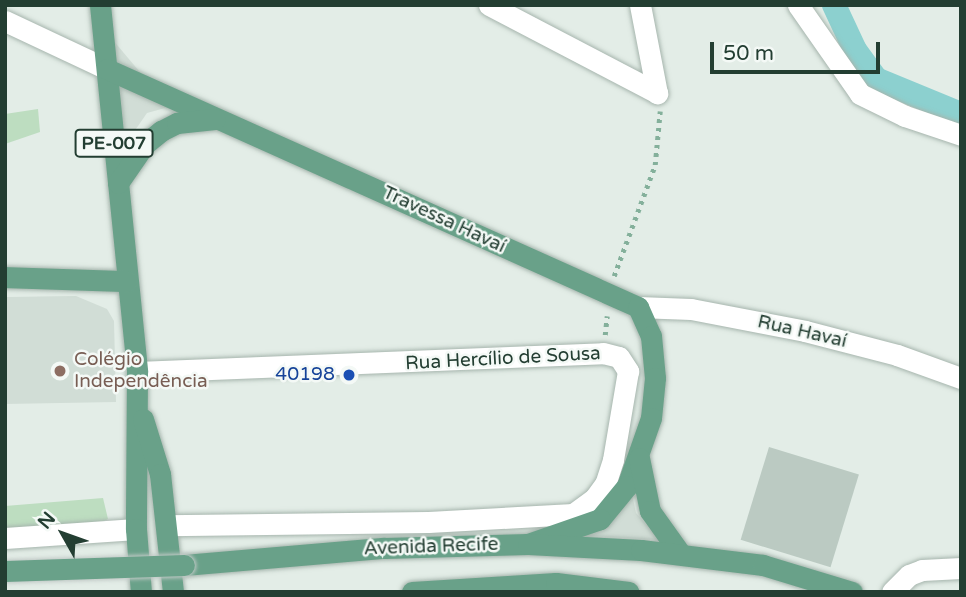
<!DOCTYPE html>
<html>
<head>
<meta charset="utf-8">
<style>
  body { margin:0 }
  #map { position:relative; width:966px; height:597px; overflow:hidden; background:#e3ede7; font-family:"Varela Round",sans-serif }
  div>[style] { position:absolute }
  .built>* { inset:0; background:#d1ddd6 }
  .green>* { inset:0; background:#bdddc0 }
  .canal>* { height:24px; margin:-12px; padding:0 12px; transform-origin:12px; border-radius:12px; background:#8cd0cf }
  .building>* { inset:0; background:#bbcac2; transform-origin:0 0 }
  .path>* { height:4.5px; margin-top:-2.25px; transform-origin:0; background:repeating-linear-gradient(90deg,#84b09b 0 3.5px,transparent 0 8.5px) }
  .roads { filter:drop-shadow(0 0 2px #a6b5ad) drop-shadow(0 0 2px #a6b5ad) }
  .minor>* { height:21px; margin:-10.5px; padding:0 10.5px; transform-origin:10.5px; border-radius:10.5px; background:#fff }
  .major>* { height:21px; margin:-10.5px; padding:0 10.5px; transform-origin:10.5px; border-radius:10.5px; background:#69a189 }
  .bridges { filter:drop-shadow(0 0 2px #c1c9c6) drop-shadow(0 0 2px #c1c9c6) }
  .major-bridge>* { height:21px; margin:-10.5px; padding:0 10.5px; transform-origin:10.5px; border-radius:10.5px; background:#69a189 }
  .dots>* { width:19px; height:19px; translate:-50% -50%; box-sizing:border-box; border:4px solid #f4f9f6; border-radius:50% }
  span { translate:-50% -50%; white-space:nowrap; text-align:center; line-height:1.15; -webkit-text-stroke:5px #f4f9f6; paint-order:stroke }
  .shield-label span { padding:2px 5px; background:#f4f9f6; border:2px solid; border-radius:5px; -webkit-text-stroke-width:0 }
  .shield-label { font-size:18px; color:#233e32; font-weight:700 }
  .street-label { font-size:19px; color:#233e32 }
  .education-label { font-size:19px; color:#785e54 }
  .left { translate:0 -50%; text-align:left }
  .transit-label { font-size:19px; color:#164399 }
  .right { translate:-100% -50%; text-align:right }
  .frame { position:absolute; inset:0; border:7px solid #233e32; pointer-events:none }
  .north { position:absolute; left:28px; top:499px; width:70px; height:70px; -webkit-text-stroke:5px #f4f9f6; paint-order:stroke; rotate:310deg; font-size:19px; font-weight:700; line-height:28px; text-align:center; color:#233e32 }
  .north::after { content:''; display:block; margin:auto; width:24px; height:32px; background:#233e32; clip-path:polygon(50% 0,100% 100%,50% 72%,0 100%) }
  .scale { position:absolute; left:710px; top:42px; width:170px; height:32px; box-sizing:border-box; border:4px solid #233e32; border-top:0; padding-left:9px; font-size:21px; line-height:24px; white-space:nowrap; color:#233e32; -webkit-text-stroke:5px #f4f9f6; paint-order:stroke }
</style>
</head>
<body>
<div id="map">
  <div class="built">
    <div style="clip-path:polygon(107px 33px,155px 90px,190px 110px,165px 108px,147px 113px,120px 152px)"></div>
    <div style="clip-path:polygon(76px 296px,107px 309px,114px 321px,116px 402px,5px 404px,5px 297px)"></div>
    <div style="clip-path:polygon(629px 480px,636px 513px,660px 540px,546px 533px)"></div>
  </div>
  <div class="green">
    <div style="clip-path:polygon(38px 109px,40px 132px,5px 144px,5px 114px)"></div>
    <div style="clip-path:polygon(103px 498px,108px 519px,96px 525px,5px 532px,5px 506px)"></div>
  </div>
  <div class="canal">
    <div style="left:834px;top:5px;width:50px;rotate:65deg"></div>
    <div style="left:855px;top:50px;width:36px;rotate:54deg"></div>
    <div style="left:876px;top:79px;width:92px;rotate:22.4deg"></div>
  </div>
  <div class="building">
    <div style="left:769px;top:447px;width:94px;height:97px;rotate:17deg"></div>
  </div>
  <div class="path">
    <div style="left:614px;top:276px;width:118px;rotate:-69.7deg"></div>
    <div style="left:655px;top:165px;width:54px;rotate:-84.7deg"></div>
    <div style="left:605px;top:335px;width:19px;rotate:-84deg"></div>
  </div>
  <div class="roads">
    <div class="minor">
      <div style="left:489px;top:5px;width:190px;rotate:27.6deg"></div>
      <div style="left:640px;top:5px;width:90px;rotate:79.1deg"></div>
      <div style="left:798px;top:5px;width:108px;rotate:55.1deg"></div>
      <div style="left:860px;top:94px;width:50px;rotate:26.1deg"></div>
      <div style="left:905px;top:116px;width:59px;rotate:18.7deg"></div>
      <div style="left:5px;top:21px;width:113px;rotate:25.2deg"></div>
      <div style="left:638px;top:307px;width:53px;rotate:2.2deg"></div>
      <div style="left:691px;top:309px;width:116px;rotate:10.9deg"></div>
      <div style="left:805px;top:331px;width:95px;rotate:14.6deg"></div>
      <div style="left:897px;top:355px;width:68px;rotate:19.8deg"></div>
      <div style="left:137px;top:372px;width:466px;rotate:-2.3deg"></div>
      <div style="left:603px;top:353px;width:16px;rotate:14deg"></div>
      <div style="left:619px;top:357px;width:17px;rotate:57deg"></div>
      <div style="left:628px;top:371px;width:90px;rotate:99.6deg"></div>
      <div style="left:613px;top:460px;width:25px;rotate:108deg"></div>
      <div style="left:605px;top:484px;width:17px;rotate:126deg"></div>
      <div style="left:595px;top:498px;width:27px;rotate:144deg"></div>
      <div style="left:573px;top:514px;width:145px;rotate:176.8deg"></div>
      <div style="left:428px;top:522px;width:262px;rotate:179.3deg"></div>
      <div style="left:5px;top:538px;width:131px;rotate:-3.9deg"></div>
      <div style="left:892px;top:592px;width:24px;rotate:-45deg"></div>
      <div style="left:909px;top:575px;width:14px;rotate:-21deg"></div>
      <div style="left:922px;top:570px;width:39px;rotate:-3deg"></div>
    </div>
    <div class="major">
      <div style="left:100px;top:5px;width:369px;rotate:84.2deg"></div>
      <div style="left:137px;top:372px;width:157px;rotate:90.4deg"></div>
      <div style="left:136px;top:529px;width:63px;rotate:85.5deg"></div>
      <div style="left:107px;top:69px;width:582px;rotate:24.14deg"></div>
      <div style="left:638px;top:307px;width:32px;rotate:66deg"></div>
      <div style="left:651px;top:336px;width:42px;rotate:84.6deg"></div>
      <div style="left:655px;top:378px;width:40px;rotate:95.7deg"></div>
      <div style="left:651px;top:418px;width:72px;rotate:109.4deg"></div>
      <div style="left:627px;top:486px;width:43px;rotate:129.3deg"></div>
      <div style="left:600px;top:519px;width:76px;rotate:160.9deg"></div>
      <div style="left:118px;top:183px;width:47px;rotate:-55.3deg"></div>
      <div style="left:145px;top:144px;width:21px;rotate:-39deg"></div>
      <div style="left:161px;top:131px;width:18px;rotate:-27deg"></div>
      <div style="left:177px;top:123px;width:38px;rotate:-6deg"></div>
      <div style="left:5px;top:277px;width:122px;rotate:1.9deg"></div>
      <div style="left:143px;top:419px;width:58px;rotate:72.8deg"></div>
      <div style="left:160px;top:474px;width:119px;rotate:83.7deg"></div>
      <div style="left:639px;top:458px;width:54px;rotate:78.3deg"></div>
      <div style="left:650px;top:511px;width:52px;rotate:54.5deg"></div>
      <div style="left:184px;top:565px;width:201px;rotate:-4.9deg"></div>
      <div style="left:384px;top:548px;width:144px;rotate:-1.6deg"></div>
      <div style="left:528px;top:544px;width:113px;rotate:3deg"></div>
      <div style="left:641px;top:550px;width:123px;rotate:7deg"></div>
      <div style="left:763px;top:565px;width:93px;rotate:16.9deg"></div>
      <div style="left:412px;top:592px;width:144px;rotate:-3.6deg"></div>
      <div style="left:556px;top:583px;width:73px;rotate:7.1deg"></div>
    </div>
  </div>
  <div class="bridges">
    <div class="major-bridge">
      <div style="left:5px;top:571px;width:179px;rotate:-1.9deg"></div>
    </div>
  </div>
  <div class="dots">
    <div style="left:60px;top:371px;background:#8d6e63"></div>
    <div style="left:349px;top:375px;background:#1a4fb4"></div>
  </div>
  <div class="shield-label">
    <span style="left:114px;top:143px">PE-007</span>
  </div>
  <div class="street-label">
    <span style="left:444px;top:220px;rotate:25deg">Travessa Havaí</span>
    <span style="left:802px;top:332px;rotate:13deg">Rua Havaí</span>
    <span style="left:503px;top:359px;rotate:-3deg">Rua Hercílio de Sousa</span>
    <span style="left:431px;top:547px;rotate:-2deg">Avenida Recife</span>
  </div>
  <div class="education-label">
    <span class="left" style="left:74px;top:371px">Colégio<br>Independência</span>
  </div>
  <div class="transit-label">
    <span class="right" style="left:335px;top:375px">40198</span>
  </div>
  <div class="frame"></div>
  <div class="north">N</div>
  <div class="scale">50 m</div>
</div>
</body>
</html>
